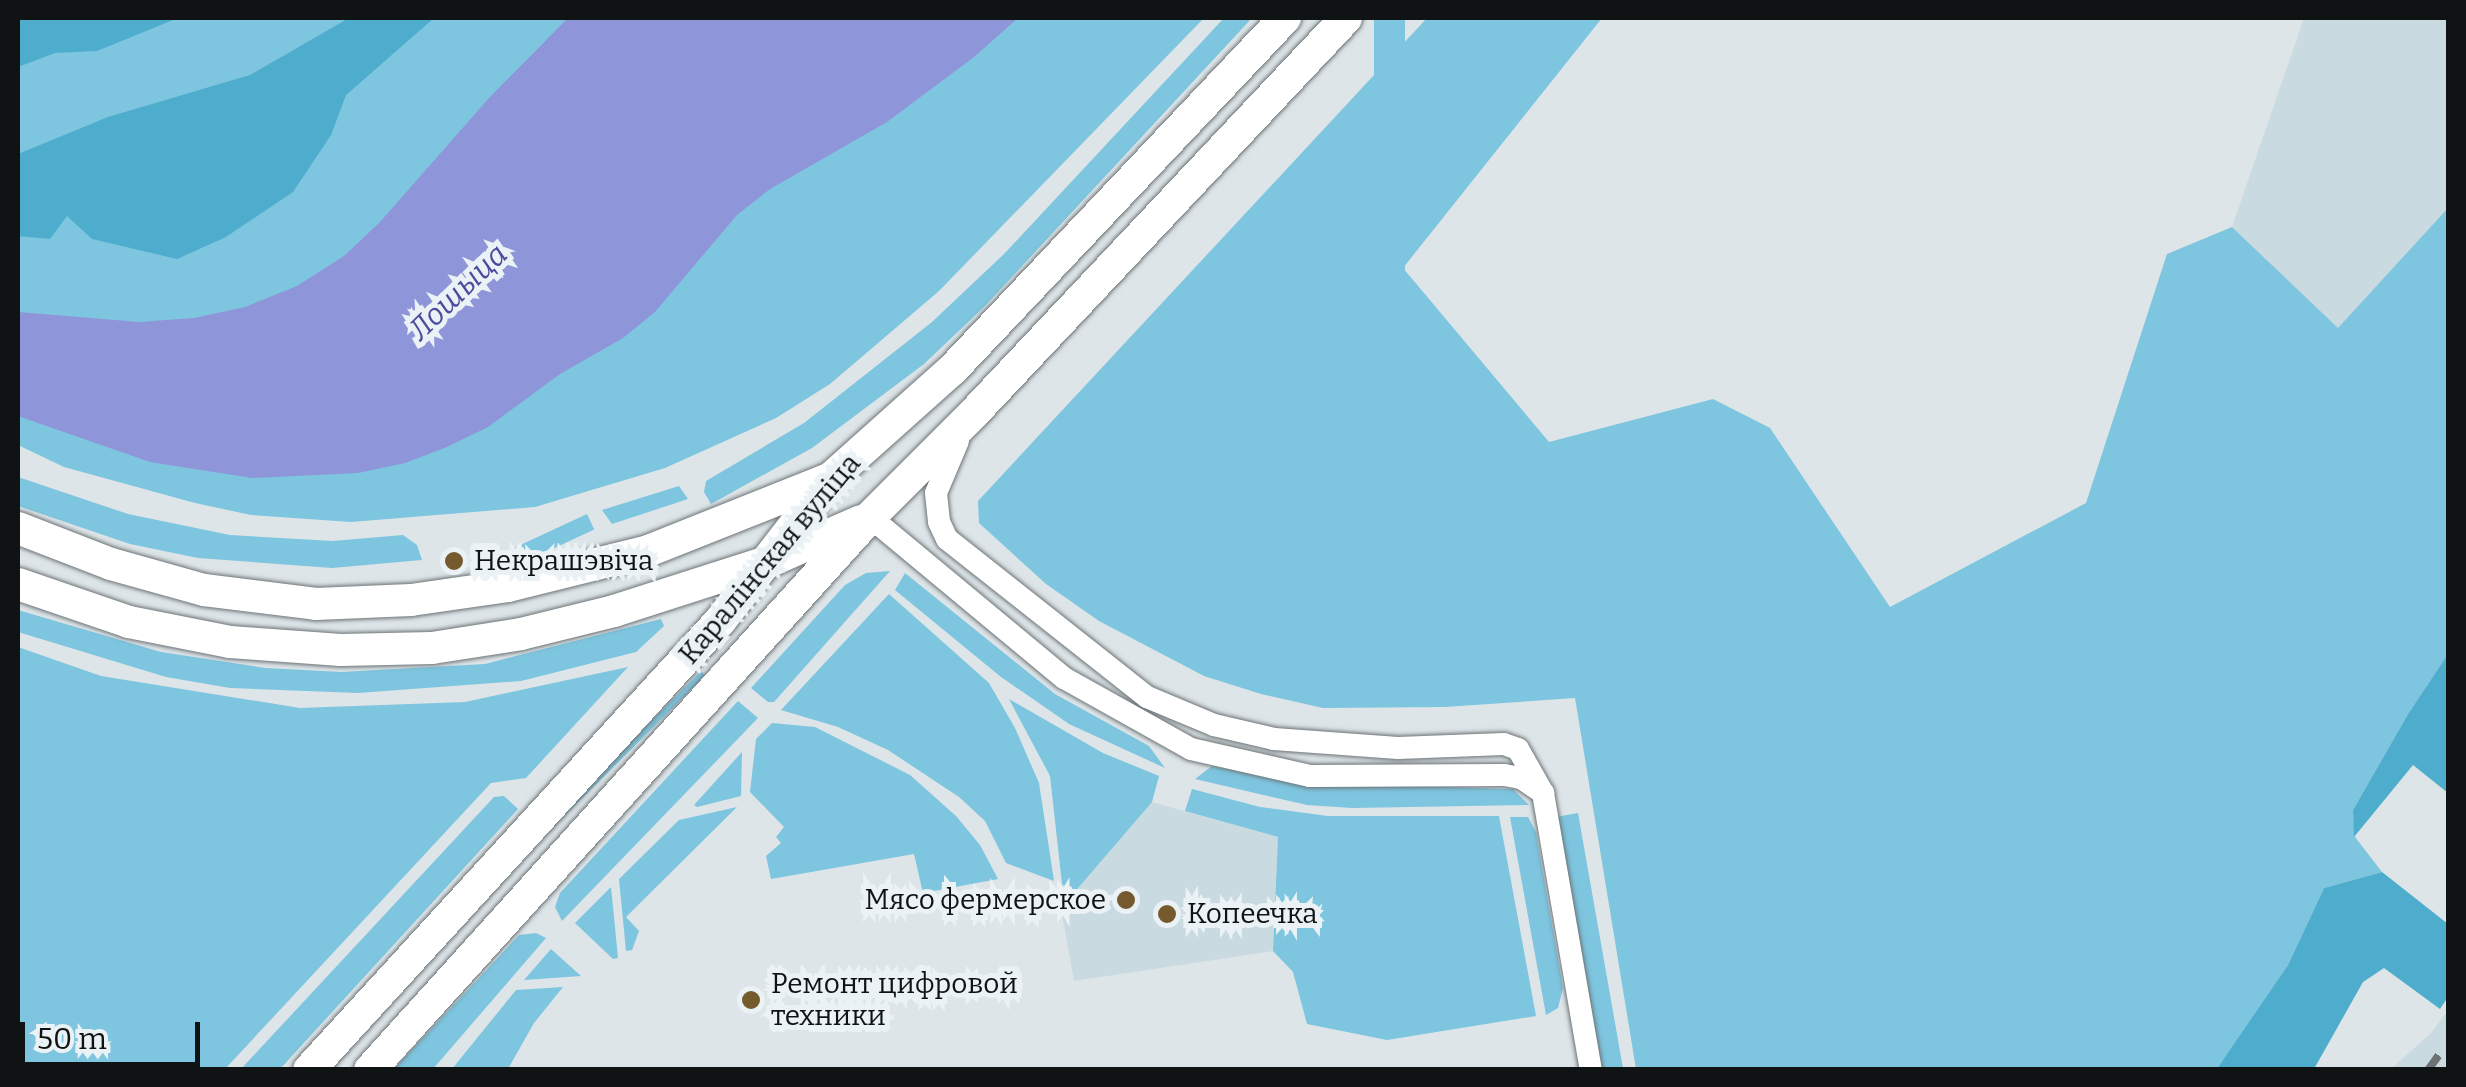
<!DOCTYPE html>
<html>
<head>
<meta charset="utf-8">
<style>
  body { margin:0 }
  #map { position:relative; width:2466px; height:1087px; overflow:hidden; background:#dde5e8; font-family:Bitter,serif }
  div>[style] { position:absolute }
  .built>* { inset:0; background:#cadae1 }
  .green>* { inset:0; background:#7ec5df; transform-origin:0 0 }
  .forest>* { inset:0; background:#4eadcc }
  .water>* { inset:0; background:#8f95d9 }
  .roads { filter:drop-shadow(0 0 2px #6d7477) drop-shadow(0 0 2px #6d7477) }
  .street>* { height:22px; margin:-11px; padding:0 11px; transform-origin:11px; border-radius:11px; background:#fff }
  .secondary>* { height:32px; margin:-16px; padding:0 16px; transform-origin:16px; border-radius:16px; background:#fff }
  .rail>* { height:8px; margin-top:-4px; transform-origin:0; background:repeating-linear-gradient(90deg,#6d7274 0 18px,transparent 0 36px) }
  .dots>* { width:28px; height:28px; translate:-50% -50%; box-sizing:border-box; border:5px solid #eaf2f5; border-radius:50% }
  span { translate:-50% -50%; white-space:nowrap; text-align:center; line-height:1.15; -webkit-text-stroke:10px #eaf2f5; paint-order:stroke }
  .street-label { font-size:28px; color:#101314 }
  .poi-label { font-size:28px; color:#101314 }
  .left { translate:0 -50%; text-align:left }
  .right { translate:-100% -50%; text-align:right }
  .water-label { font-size:30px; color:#4b4c9d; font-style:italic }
  .frame { position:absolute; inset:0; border:20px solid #101314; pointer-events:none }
  .scale { position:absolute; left:20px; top:1022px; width:180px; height:45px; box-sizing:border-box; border:5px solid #101314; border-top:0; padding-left:12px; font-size:30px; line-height:35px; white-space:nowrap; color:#101314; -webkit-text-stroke:8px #eaf2f5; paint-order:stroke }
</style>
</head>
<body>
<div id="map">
  <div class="built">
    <div style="clip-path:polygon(2304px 18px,2448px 18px,2448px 208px,2338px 329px,2232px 227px)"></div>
    <div style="clip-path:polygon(1148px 801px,1278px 837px,1273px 951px,1074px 981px,1061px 908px)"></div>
    <div style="clip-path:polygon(2448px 1010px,2448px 1069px,2391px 1069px,2431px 1033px)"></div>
  </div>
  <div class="green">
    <div style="clip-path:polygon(18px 18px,1204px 18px,939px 291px,830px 384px,776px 418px,665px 468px,535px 507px,351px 522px,251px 515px,195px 503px,64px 467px,18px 445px)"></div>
    <div style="clip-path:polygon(1224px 18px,1252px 18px,985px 306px,924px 364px,812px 448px,711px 504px,704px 492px,706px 481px,804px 423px,932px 322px,1004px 254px)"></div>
    <div style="left:1374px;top:18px;width:31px;height:395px"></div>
    <div style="clip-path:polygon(1427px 18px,1602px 18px,1403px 268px,1549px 442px,1713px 399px,1770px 428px,1890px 607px,2086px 503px,2167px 254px,2232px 227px,2338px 328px,2448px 208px,2448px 654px,2408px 714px,2353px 810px,2355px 837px,2382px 872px,2324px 888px,2288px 965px,2219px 1069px,1636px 1069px,1575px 698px,1445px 707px,1323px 708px,1261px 694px,1204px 676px,1099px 621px,1046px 584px,979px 523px,978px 501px)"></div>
    <div style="clip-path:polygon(18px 477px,128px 514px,230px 535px,333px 541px,403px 535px,417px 545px,422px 560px,332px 568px,198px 558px,130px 544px,18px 506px)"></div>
    <div style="clip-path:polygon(679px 486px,688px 499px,612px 524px,602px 510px)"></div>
    <div style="left:587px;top:514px;width:17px;height:92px;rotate:65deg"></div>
    <div style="clip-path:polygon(890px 571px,774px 702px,768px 702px,751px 688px,845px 585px,866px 573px)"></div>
    <div style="clip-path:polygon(905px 573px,1055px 694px,1149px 746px,1165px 768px,1069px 724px,1001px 677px,895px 590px)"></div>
    <div style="clip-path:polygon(889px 594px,989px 683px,1015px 728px,1039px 783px,1054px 881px,1006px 863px,985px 821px,959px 797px,888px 750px,838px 727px,781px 710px)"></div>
    <div style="clip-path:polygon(18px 610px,161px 652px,266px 668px,341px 672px,485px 664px,661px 619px,664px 626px,636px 652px,521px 681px,358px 693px,230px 688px,166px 677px,18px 632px)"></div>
    <div style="clip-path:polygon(18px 647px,101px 676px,300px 708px,465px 702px,628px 667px,526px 778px,491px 783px,225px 1069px,18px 1070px)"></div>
    <div style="left:701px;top:671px;width:6px;height:543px;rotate:45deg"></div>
    <div style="clip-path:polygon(1009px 699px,1103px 753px,1159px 776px,1152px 802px,1072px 895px,1062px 884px,1050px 776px)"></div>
    <div style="clip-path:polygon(738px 701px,758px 718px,562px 921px,555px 907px,560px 893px)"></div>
    <div style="clip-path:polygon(772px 723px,815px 727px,910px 775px,956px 816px,980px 845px,998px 879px,923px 893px,914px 854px,771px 879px,766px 856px,781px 843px,776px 837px,784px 827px,750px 792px,756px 739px)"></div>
    <div style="clip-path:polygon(742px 752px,741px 796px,697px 807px,694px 805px)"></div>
    <div style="clip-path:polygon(1212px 766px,1301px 783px,1513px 789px,1529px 805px,1352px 808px,1307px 805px,1195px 779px)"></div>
    <div style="clip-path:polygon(1192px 789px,1260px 807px,1328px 816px,1499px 816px,1536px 1016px,1387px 1040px,1307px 1024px,1293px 972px,1273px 951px,1278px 837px,1185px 811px)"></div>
    <div style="clip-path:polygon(504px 796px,518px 809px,280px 1069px,241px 1069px,494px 797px)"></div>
    <div style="clip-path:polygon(737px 807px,626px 917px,639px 931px,632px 950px,626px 951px,619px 879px,679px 820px)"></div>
    <div style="left:1578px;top:813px;width:260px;height:21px;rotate:80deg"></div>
    <div style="clip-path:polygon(1510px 817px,1528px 817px,1536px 832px,1563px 988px,1558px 1008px,1546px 1015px)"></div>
    <div style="clip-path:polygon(611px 887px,618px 958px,613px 959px,575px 923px)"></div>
    <div style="clip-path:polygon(536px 933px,546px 938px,433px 1069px,394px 1069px,519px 935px)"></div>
    <div style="clip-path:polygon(551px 949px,581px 976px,524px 980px)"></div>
    <div style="clip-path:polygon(563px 987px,534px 1023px,508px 1069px,452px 1069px,516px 990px)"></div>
  </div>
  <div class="forest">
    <div style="clip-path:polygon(18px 18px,178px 18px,97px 51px,55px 53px,18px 67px)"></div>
    <div style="clip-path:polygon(349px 18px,434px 18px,346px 95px,331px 135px,293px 192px,226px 237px,177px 259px,92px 239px,67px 216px,50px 239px,18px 236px,18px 154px,108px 117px,250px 75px)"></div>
    <div style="clip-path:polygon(2448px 654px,2448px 793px,2413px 765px,2354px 837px,2353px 810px,2408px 714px)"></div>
    <div style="clip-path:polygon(2382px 872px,2448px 924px,2448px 997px,2440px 1009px,2384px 968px,2363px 982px,2314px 1069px,2217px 1069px,2288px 965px,2324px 888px)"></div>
  </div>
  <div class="water">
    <div style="clip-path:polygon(568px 18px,1018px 18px,974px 57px,887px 122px,770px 189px,737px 215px,655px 312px,623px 338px,560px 374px,488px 427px,447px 447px,405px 463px,358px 473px,252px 478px,150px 462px,18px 416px,18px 312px,139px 322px,194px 318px,245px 307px,297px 286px,344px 256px,380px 222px,489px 98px)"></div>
  </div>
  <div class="roads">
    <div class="street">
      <div style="left:958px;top:441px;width:56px;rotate:112.9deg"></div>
      <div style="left:936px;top:493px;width:29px;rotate:84deg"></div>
      <div style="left:939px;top:522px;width:19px;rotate:65deg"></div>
      <div style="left:947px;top:539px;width:255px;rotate:38.3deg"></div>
      <div style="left:1147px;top:697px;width:73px;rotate:22.7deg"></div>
      <div style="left:1214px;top:725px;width:62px;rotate:13.1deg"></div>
      <div style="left:1274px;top:739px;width:124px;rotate:4.2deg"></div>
      <div style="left:1398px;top:748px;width:106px;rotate:-2.2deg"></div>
      <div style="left:1504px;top:744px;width:15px;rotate:20deg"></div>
      <div style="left:1518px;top:749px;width:51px;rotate:60.4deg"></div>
      <div style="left:1543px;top:793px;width:281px;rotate:80.2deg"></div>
      <div style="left:870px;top:517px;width:252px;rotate:39.7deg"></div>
      <div style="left:1064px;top:678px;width:145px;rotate:29.2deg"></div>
      <div style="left:1191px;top:749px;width:122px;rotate:12.8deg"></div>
      <div style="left:1310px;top:776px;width:194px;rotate:-0.3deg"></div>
      <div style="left:1504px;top:775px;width:17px;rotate:10deg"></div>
      <div style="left:1521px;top:778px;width:27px;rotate:34deg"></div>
    </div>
    <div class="secondary">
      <div style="left:18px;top:528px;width:100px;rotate:21.2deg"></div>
      <div style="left:111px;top:564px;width:97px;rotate:15.6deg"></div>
      <div style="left:204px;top:590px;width:113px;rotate:7.1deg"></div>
      <div style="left:316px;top:604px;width:95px;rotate:-2.4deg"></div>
      <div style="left:411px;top:600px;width:98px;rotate:-8.2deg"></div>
      <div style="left:508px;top:586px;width:144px;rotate:-14deg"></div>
      <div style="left:648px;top:551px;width:197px;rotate:-21.7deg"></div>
      <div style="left:18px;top:584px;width:117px;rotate:18.9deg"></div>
      <div style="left:129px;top:622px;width:103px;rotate:11.2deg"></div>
      <div style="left:230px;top:642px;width:111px;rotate:4.1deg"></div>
      <div style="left:341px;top:650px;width:91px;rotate:-1.3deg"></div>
      <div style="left:432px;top:648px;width:90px;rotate:-8.9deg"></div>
      <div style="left:521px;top:634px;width:96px;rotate:-13.9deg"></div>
      <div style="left:614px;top:611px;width:164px;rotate:-17.8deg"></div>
      <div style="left:770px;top:561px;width:99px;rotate:-23.7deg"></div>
      <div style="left:309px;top:1070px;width:609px;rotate:-47.53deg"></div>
      <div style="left:720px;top:621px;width:181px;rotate:-52.2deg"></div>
      <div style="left:831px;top:478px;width:162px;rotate:-41.8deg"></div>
      <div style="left:952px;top:370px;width:485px;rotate:-46.6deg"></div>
      <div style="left:370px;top:1070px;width:746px;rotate:-47.88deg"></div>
      <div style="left:870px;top:517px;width:146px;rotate:-45deg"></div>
      <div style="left:973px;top:414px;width:544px;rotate:-46.71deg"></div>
    </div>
  </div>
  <div class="rail">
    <div style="left:2428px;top:1070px;width:34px;rotate:-54deg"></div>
  </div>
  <div class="dots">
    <div style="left:454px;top:561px;background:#745a2c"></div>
    <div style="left:1126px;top:900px;background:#745a2c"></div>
    <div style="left:1167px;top:914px;background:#745a2c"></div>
    <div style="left:751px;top:1000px;background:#745a2c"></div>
  </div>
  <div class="street-label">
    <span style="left:770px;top:559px;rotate:-50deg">Каралінская вуліца</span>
  </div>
  <div class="poi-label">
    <span class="left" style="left:474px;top:561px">Некрашэвіча</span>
    <span class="right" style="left:1106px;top:900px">Мясо фермерское</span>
    <span class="left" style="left:1187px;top:914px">Копеечка</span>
    <span class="left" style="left:771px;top:1000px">Ремонт цифровой<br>техники</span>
  </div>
  <div class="water-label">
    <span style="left:458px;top:292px;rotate:-44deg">Лошыца</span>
  </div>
  <div class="frame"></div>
  <div class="scale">50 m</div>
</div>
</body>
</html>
